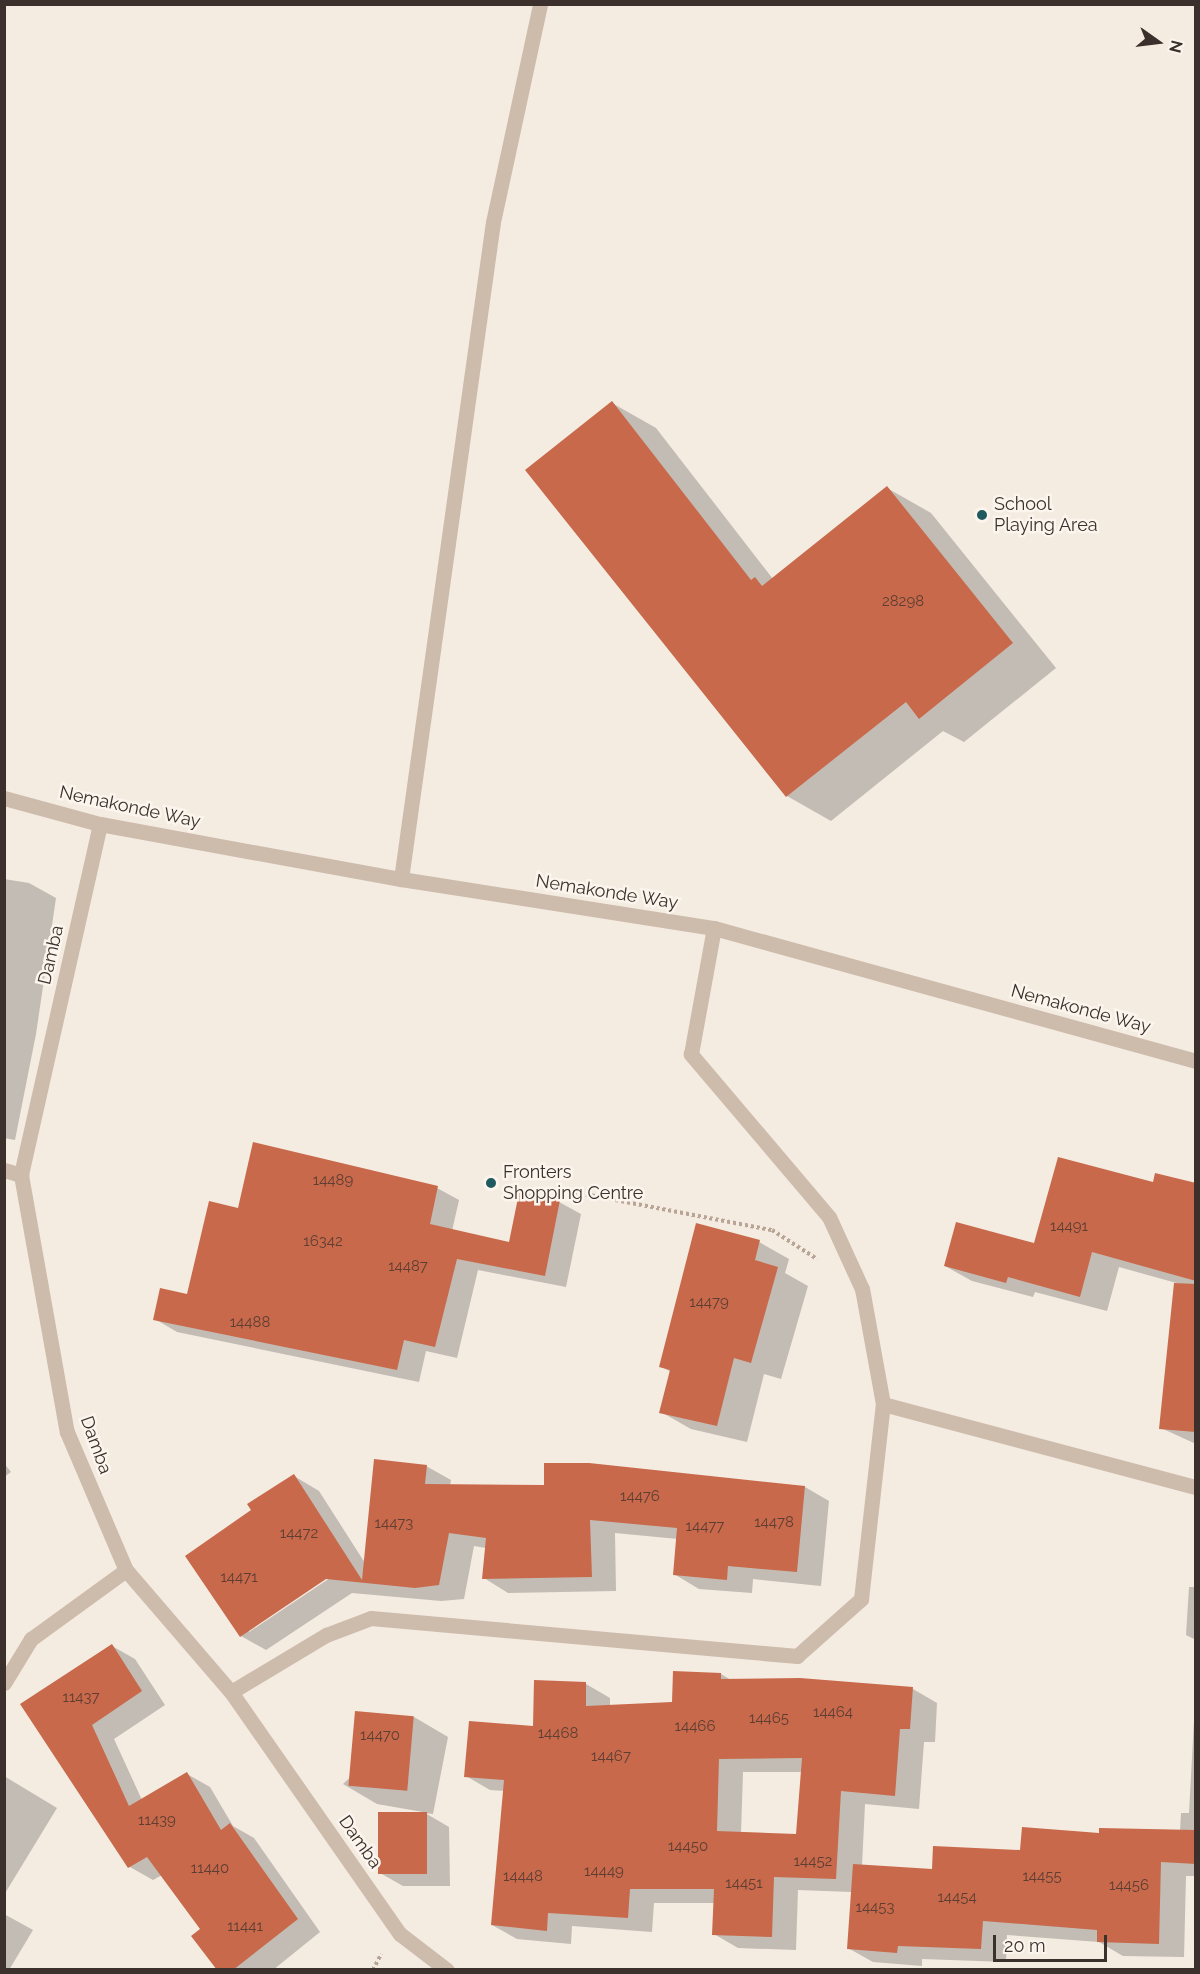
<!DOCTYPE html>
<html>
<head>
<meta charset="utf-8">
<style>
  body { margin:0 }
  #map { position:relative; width:1200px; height:1974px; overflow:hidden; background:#f4ebe1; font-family:Raleway,sans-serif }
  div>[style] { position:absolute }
  .shadow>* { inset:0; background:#0003 }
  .building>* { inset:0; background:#c8694b; transform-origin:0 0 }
  .path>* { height:4px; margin-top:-2px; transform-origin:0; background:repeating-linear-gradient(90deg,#b9a596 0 3px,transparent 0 6px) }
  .minor>* { height:15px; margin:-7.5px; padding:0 7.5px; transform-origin:7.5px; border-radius:7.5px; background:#cdbbac }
  .dots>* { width:16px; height:16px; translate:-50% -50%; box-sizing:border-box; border:3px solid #fbf5ee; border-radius:50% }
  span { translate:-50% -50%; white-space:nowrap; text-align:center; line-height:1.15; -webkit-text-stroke:5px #fbf5ee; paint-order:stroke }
  .number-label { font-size:15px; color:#5e3e33 }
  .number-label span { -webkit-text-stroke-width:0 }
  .poi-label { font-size:18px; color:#3b302b }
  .left { translate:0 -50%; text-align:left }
  .street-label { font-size:18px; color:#3b302b }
  .frame { position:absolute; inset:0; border:6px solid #3b302b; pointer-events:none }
  .north { position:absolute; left:1128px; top:12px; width:60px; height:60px; -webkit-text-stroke:4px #fbf5ee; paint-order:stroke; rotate:104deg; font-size:16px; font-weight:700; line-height:24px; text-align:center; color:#3b302b }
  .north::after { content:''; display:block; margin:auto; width:21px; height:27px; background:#3b302b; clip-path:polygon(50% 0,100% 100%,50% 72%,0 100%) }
  .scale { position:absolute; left:993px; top:1935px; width:114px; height:27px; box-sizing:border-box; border:3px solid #3b302b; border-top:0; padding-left:8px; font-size:18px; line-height:21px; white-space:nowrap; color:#3b302b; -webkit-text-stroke:4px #fbf5ee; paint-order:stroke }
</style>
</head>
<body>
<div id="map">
  <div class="shadow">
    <div style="clip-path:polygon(612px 403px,656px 428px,773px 579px,887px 488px,931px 513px,1056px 668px,964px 742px,943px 731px,831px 821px,787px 796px,527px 470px)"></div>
    <div style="clip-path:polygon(4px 879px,29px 883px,56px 898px,36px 1034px,15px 1140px,4px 1138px)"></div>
    <div style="clip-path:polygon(437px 1188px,459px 1200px,452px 1231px,510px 1244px,559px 1202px,581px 1214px,566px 1287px,478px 1270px,457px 1358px,426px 1351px,419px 1382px,177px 1332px,155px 1319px,188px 1296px,239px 1210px)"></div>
    <div style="clip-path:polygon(1196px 1195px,1196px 1444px,1161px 1428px,1180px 1284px,1119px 1267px,1107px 1311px,1035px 1292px,1033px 1297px,972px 1281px,945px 1266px,1036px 1244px)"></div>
    <div style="clip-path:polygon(759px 1242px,789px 1259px,785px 1273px,808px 1286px,781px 1379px,764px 1374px,747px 1442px,691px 1429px,661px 1412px,671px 1372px,660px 1366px)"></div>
    <div style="clip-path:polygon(4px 1463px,11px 1472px,4px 1477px)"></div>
    <div style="clip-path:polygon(evenodd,426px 1466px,451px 1480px,450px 1486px,805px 1487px,829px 1501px,821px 1586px,753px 1579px,752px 1593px,699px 1589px,674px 1574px,678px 1539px,615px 1533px,616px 1591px,508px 1593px,484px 1578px,486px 1548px,474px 1546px,464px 1599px,441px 1601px,352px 1593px,266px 1650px,241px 1636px,253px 1511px,294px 1476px,319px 1491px,365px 1563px,426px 1466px,332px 1574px,333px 1576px,249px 1632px,249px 1629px,332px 1574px)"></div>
    <div style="clip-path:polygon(1189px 1587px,1196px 1587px,1196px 1640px,1186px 1635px)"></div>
    <div style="clip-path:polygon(112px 1646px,135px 1659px,165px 1705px,114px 1739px,142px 1800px,187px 1774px,210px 1787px,233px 1826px,254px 1838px,320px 1932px,273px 1970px,219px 1970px,202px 1929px,162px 1875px,153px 1880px,130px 1867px,22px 1705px)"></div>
    <div style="clip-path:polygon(evenodd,721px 1674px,731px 1680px,800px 1680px,913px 1689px,937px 1703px,935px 1742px,924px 1742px,919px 1809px,865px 1804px,862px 1866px,933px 1871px,1101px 1835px,1180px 1831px,1181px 1813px,1189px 1813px,1196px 1683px,1196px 1876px,1186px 1876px,1184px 1957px,1123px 1956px,1099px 1942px,1007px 1935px,1006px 1962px,922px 1959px,922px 1966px,873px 1962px,848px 1948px,852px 1892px,798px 1890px,796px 1950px,738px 1948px,714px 1934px,715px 1903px,654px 1903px,652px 1932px,572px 1926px,571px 1944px,517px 1939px,492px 1925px,505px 1791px,490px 1790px,466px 1776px,534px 1728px,536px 1682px,586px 1684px,610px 1698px,610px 1707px,673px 1704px,721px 1674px,743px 1772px,802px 1772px,797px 1835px,741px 1833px,743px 1772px)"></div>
    <div style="clip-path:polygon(414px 1717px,448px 1737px,433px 1814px,425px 1813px,449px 1827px,450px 1886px,403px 1886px,380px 1873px,423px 1812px,377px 1804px,343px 1784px)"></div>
    <div style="clip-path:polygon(4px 1776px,57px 1808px,4px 1895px)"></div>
    <div style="clip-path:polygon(4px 1914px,33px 1930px,9px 1970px,4px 1970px)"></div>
  </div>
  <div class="building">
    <div style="clip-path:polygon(612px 401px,751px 580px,755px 577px,762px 586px,887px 486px,1013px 643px,919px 719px,906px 702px,786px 797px,525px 470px)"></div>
    <div style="clip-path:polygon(253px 1142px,438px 1186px,430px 1224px,509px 1242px,519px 1193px,560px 1200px,545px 1276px,457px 1259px,435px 1347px,404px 1340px,397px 1370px,153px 1320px,160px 1288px,187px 1294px,209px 1201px,238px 1208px)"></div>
    <div style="clip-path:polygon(1058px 1157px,1153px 1182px,1155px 1173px,1196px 1183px,1196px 1281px,1092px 1252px,1080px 1297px,1008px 1277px,1006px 1283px,944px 1266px,956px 1222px,1034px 1243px)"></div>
    <div style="clip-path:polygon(696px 1223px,760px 1240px,755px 1260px,778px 1267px,751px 1363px,734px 1358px,717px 1426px,659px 1413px,670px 1370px,659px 1367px)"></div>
    <div style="clip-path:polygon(1174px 1283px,1196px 1284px,1196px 1432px,1159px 1429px)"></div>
    <div style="clip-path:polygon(374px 1459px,427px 1465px,425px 1484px,544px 1485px,544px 1463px,589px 1463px,805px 1486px,797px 1572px,728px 1566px,727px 1580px,673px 1575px,677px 1528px,590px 1520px,592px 1577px,482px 1579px,486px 1538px,449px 1533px,439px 1585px,415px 1588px,326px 1579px,240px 1637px,185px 1556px,251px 1510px,247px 1504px,294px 1474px,362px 1580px)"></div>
    <div style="clip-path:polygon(112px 1644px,142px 1691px,92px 1725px,129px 1806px,187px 1772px,221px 1830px,230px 1823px,298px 1919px,233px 1970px,217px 1970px,191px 1936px,200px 1929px,147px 1857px,128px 1868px,20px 1704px)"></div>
    <div style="clip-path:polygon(evenodd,673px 1671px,721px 1673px,721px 1679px,800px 1678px,913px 1687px,910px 1729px,900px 1729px,895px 1796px,841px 1791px,836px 1879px,774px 1877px,772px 1937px,712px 1935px,714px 1889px,630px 1889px,628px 1918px,548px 1913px,547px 1931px,491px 1925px,504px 1780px,464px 1777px,469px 1721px,533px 1726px,534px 1680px,586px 1682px,586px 1706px,672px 1702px,673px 1671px,802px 1758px,796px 1834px,717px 1831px,719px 1759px,802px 1758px)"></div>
    <div style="left:355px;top:1711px;width:59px;height:75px;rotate:5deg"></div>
    <div style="left:427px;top:1812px;width:62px;height:49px;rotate:90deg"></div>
    <div style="clip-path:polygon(1022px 1827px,1099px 1833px,1099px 1828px,1196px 1830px,1196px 1864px,1161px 1862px,1159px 1944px,1097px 1942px,1097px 1930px,983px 1921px,981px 1949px,898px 1946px,897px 1953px,847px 1949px,853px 1864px,932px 1869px,933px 1846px,1020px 1850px)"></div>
  </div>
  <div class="path">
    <div style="left:574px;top:1192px;width:202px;rotate:10.9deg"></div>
    <div style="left:772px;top:1230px;width:54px;rotate:32.8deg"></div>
    <div style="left:373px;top:1970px;width:18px;rotate:-63deg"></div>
  </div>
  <div class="minor">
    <div style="left:4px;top:798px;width:99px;rotate:15.2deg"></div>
    <div style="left:100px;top:824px;width:306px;rotate:10.4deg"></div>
    <div style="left:401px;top:879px;width:317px;rotate:8.9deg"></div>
    <div style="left:714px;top:928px;width:500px;rotate:15.43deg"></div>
    <div style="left:100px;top:824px;width:360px;rotate:102.7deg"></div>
    <div style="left:21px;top:1175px;width:261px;rotate:79.9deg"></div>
    <div style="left:67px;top:1432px;width:150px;rotate:66.9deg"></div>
    <div style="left:126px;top:1570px;width:161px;rotate:49.3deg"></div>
    <div style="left:231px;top:1692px;width:295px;rotate:55.1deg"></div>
    <div style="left:400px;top:1934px;width:59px;rotate:37.5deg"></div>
    <div style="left:401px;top:879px;width:663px;rotate:-82.03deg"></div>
    <div style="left:493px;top:222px;width:223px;rotate:-77.8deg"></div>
    <div style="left:4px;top:1170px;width:18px;rotate:16deg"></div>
    <div style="left:883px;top:1404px;width:324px;rotate:14.9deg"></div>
    <div style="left:4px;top:1683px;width:52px;rotate:-58.5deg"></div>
    <div style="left:31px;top:1639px;width:117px;rotate:-36deg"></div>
    <div style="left:231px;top:1692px;width:111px;rotate:-31deg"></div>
    <div style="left:326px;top:1635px;width:48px;rotate:-20.7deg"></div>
    <div style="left:371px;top:1618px;width:428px;rotate:5.1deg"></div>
    <div style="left:797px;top:1656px;width:86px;rotate:-41.7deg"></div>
    <div style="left:861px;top:1599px;width:196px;rotate:-83.6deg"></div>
    <div style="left:883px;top:1404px;width:117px;rotate:-100.3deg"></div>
    <div style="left:862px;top:1289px;width:79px;rotate:-114.6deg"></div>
    <div style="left:829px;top:1217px;width:214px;rotate:-130.3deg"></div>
    <div style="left:691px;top:1054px;width:128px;rotate:-79.7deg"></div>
  </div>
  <div class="dots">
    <div style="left:982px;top:515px;background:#1f5a5e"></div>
    <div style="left:491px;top:1183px;background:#1f5a5e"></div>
  </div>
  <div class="number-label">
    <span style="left:903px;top:602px">28298</span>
    <span style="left:333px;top:1181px">14489</span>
    <span style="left:1069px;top:1227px">14491</span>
    <span style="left:323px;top:1242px">16342</span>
    <span style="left:408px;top:1267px">14487</span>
    <span style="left:709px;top:1303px">14479</span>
    <span style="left:250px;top:1323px">14488</span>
    <span style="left:640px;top:1497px">14476</span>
    <span style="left:774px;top:1523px">14478</span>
    <span style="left:394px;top:1524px">14473</span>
    <span style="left:705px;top:1527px">14477</span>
    <span style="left:299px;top:1534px">14472</span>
    <span style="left:239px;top:1578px">14471</span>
    <span style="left:81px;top:1698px">11437</span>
    <span style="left:833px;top:1713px">14464</span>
    <span style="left:769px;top:1719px">14465</span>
    <span style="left:695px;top:1727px">14466</span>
    <span style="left:558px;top:1734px">14468</span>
    <span style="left:380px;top:1736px">14470</span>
    <span style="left:611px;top:1757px">14467</span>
    <span style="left:157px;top:1821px">11439</span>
    <span style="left:688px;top:1847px">14450</span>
    <span style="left:813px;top:1862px">14452</span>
    <span style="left:210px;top:1869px">11440</span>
    <span style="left:604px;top:1872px">14449</span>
    <span style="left:523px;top:1877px">14448</span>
    <span style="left:1042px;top:1877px">14455</span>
    <span style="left:744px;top:1884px">14451</span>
    <span style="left:1129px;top:1886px">14456</span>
    <span style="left:957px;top:1898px">14454</span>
    <span style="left:875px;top:1908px">14453</span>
    <span style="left:245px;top:1927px">11441</span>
  </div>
  <div class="poi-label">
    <span class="left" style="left:994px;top:515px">School<br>Playing Area</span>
    <span class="left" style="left:503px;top:1183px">Fronters<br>Shopping Centre</span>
  </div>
  <div class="street-label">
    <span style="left:130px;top:807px;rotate:12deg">Nemakonde Way</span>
    <span style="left:607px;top:892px;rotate:9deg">Nemakonde Way</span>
    <span style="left:51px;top:955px;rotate:-77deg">Damba</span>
    <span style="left:1081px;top:1009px;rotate:15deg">Nemakonde Way</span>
    <span style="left:96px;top:1445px;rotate:70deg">Damba</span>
    <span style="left:360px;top:1842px;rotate:55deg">Damba</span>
  </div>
  <div class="frame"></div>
  <div class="north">N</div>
  <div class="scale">20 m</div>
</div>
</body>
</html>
